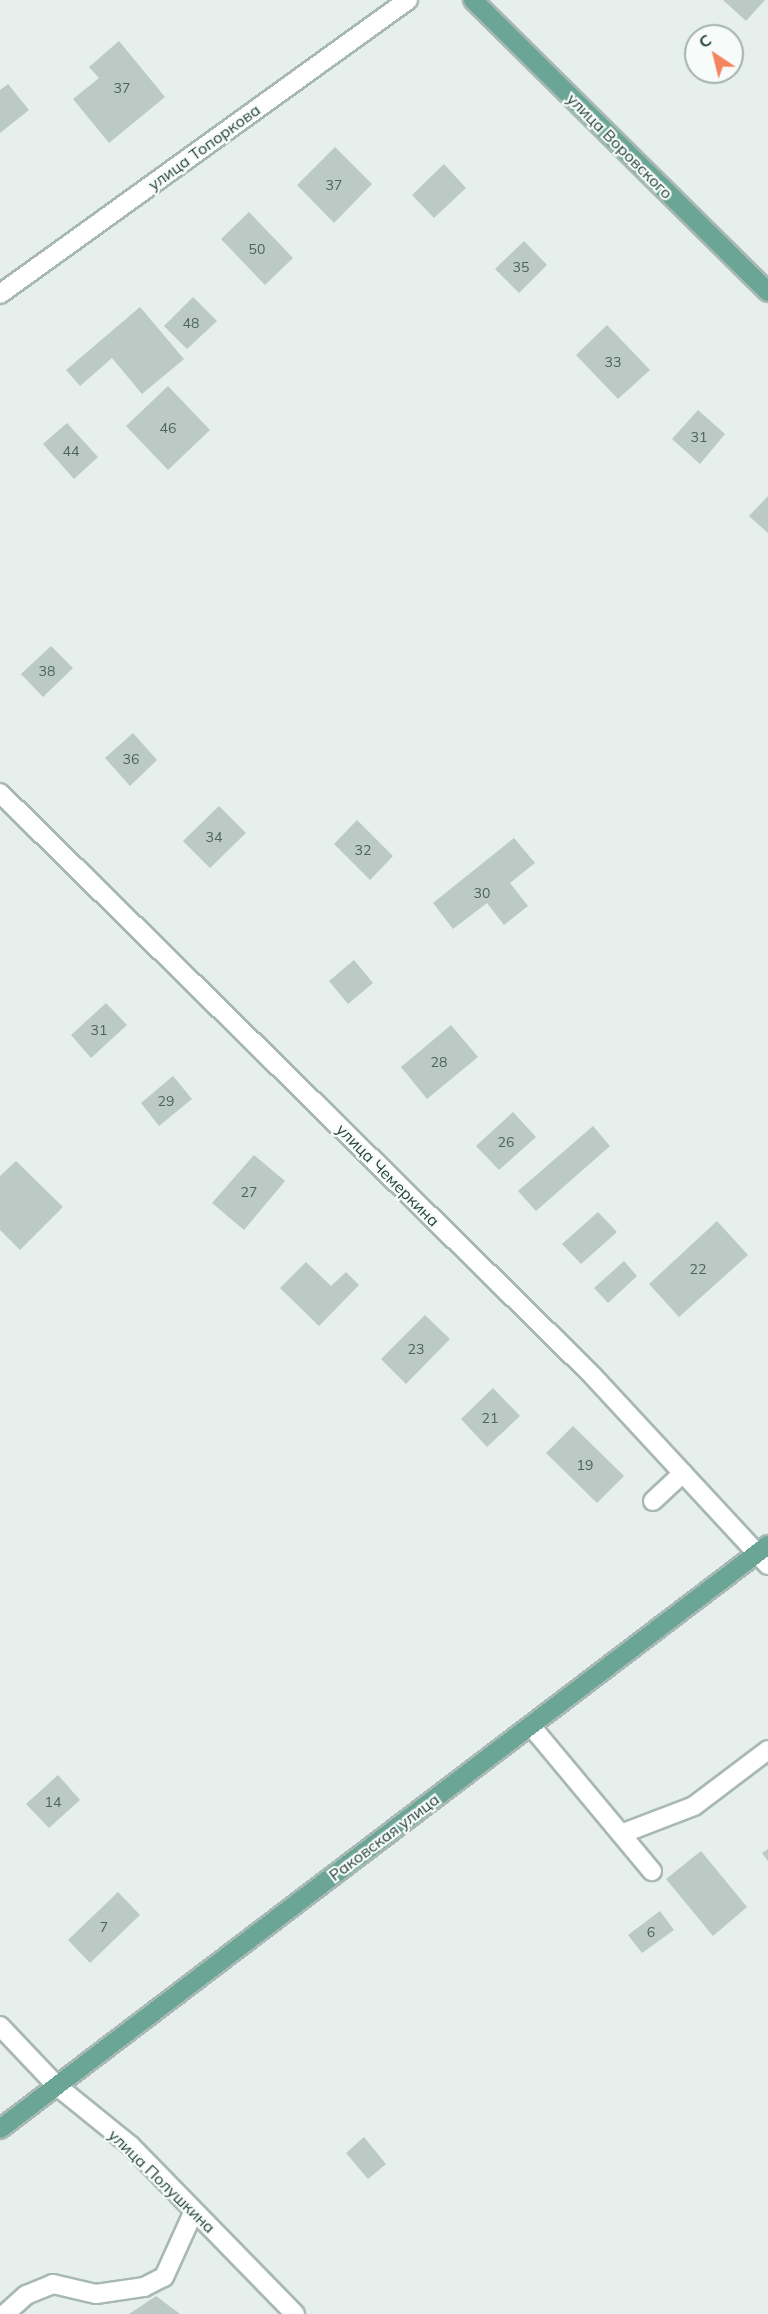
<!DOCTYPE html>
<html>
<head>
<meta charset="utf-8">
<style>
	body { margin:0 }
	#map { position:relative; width:768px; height:2314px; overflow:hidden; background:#e6efeb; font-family:Mulish,sans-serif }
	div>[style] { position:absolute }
	.building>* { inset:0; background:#bbcac4 }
	.roads { filter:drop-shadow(2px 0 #a8b8b2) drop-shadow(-2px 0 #a8b8b2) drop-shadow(0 2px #a8b8b2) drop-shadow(0 -2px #a8b8b2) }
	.minor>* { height:18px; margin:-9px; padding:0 9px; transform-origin:9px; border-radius:9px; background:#fff }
	.major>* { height:18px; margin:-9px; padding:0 9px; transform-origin:9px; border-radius:9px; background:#6aa596 }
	span { translate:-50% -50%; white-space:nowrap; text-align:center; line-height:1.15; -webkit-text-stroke:4.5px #f7fbf9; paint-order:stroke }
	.number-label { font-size:14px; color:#4a645c }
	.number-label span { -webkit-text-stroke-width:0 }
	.street-label { font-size:16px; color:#24423a }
	.north { position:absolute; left:684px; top:24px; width:60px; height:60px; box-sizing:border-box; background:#f7fbf9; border:2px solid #a3b1ad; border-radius:50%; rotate:325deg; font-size:16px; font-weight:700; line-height:24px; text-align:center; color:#24423a }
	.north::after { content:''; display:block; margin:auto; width:21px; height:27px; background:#f4845f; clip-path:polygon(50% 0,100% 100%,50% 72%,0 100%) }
</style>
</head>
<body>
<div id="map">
	<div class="building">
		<i style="clip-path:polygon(723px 0,765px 0,746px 21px)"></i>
		<i style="clip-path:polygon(119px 41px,165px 97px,109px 143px,73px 99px,99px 78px,89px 67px)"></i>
		<i style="clip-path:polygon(8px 84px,29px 110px,0 133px,0 90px)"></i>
		<i style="clip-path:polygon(335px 147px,372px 184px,334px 223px,297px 185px)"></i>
		<i style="clip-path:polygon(444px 164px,466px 188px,434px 218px,412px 195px)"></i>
		<i style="clip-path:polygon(249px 212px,293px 258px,265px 285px,221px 239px)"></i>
		<i style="clip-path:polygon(524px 241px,547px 265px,519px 293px,495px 269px)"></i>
		<i style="clip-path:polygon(193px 297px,217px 321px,187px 349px,164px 326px)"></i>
		<i style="clip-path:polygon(140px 307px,184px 359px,142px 394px,112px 358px,80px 386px,66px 370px)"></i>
		<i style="clip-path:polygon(607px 325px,650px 370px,618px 399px,576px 355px)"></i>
		<i style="clip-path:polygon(168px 386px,210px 430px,168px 470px,126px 426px)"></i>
		<i style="clip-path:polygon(698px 410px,725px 434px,700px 464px,672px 439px)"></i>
		<i style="clip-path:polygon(67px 423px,98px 457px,74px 479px,43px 444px)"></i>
		<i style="clip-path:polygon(768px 496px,768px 533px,749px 516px)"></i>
		<i style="clip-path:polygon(51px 646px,73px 668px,43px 697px,21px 674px)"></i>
		<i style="clip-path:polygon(133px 733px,157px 760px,130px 786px,105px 758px)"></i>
		<i style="clip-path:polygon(219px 806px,246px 833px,210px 868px,183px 841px)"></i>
		<i style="clip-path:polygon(357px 820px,393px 856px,370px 880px,334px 844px)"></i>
		<i style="clip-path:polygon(514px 838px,535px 863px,510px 883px,528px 906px,504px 925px,487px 903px,453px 929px,433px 903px)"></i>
		<i style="clip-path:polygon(354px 960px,373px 983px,348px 1004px,329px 981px)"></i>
		<i style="clip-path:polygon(106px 1003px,127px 1025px,91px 1058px,71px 1035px)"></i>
		<i style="clip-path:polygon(451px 1025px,478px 1057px,427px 1099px,401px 1067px)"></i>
		<i style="clip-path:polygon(173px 1076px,192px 1099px,159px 1126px,141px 1103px)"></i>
		<i style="clip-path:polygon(513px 1112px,536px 1137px,499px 1170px,476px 1146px)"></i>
		<i style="clip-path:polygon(593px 1126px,610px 1146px,536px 1211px,518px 1191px)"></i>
		<i style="clip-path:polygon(254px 1155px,285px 1181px,244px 1230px,212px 1203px)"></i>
		<i style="clip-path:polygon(16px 1161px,63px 1207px,20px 1250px,0 1230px,0 1176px)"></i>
		<i style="clip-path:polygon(598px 1212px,617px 1232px,581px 1264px,562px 1244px)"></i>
		<i style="clip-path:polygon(717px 1221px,748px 1255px,679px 1317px,649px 1284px)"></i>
		<i style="clip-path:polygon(624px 1261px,637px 1276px,608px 1303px,594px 1288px)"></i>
		<i style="clip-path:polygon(306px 1262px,331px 1286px,346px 1272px,359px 1285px,319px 1326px,280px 1288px)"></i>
		<i style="clip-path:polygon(425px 1315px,450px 1339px,406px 1384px,381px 1359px)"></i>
		<i style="clip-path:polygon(493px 1388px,520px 1416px,487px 1447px,461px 1419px)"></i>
		<i style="clip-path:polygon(573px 1426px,624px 1476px,597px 1503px,546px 1453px)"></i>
		<i style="clip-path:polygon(58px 1775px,80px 1800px,49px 1828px,26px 1804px)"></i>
		<i style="clip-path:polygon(768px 1849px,768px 1861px,762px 1853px)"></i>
		<i style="clip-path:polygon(701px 1851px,747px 1907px,713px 1936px,666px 1879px)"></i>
		<i style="clip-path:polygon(118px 1892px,140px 1915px,90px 1963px,68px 1940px)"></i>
		<i style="clip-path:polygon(660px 1911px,674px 1930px,642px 1953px,628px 1935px)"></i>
		<i style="clip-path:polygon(364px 2137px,386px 2164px,368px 2179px,346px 2153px)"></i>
		<i style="clip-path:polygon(156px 2296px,180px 2314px,129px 2314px)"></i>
	</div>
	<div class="roads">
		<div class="minor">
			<i style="left:0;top:294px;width:503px;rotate:-35.78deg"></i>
			<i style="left:0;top:793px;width:830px;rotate:44.51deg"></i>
			<i style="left:592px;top:1375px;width:259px;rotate:47.2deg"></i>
			<i style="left:653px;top:1501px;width:41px;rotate:-43deg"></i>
			<i style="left:531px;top:1726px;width:189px;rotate:50.2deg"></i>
			<i style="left:621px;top:1834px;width:78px;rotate:-21deg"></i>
			<i style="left:694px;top:1806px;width:93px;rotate:-37.1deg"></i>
			<i style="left:0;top:2026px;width:83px;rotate:46.5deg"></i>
			<i style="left:57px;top:2086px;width:95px;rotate:39deg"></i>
			<i style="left:131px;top:2146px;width:235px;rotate:45.7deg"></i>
			<i style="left:5px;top:2314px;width:28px;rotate:-42deg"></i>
			<i style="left:26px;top:2295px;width:29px;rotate:-22deg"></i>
			<i style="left:53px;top:2284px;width:44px;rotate:13.1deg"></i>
			<i style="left:96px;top:2294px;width:49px;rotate:-8.3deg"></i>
			<i style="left:144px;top:2287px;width:22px;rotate:-27deg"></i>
			<i style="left:164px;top:2277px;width:72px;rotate:-65.6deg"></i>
		</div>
		<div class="major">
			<i style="left:473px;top:0;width:415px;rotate:44.7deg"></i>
			<i style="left:0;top:2129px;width:965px;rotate:-37.25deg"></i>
		</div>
	</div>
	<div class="number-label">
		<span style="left:122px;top:88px">37</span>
		<span style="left:334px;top:185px">37</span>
		<span style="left:257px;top:249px">50</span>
		<span style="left:521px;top:267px">35</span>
		<span style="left:191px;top:323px">48</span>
		<span style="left:613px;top:362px">33</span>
		<span style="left:168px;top:428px">46</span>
		<span style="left:699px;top:437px">31</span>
		<span style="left:71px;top:451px">44</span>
		<span style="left:47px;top:671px">38</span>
		<span style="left:131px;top:759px">36</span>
		<span style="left:214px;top:837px">34</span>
		<span style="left:363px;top:850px">32</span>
		<span style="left:482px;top:893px">30</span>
		<span style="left:99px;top:1030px">31</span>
		<span style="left:439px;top:1062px">28</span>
		<span style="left:166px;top:1101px">29</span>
		<span style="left:506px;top:1142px">26</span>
		<span style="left:249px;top:1192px">27</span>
		<span style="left:698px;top:1269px">22</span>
		<span style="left:416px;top:1349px">23</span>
		<span style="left:490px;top:1418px">21</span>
		<span style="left:585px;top:1465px">19</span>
		<span style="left:53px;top:1802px">14</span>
		<span style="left:104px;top:1927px">7</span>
		<span style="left:651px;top:1932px">6</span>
	</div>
	<div class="street-label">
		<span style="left:620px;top:146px;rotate:45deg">улица Воровского</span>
		<span style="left:204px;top:147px;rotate:-36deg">улица Топоркова</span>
		<span style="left:388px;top:1175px;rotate:45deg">улица Чемеркина</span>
		<span style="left:384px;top:1837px;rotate:-37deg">Раковская улица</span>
		<span style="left:162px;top:2181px;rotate:44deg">улица Полушкина</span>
	</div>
	<div class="north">С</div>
</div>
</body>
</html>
